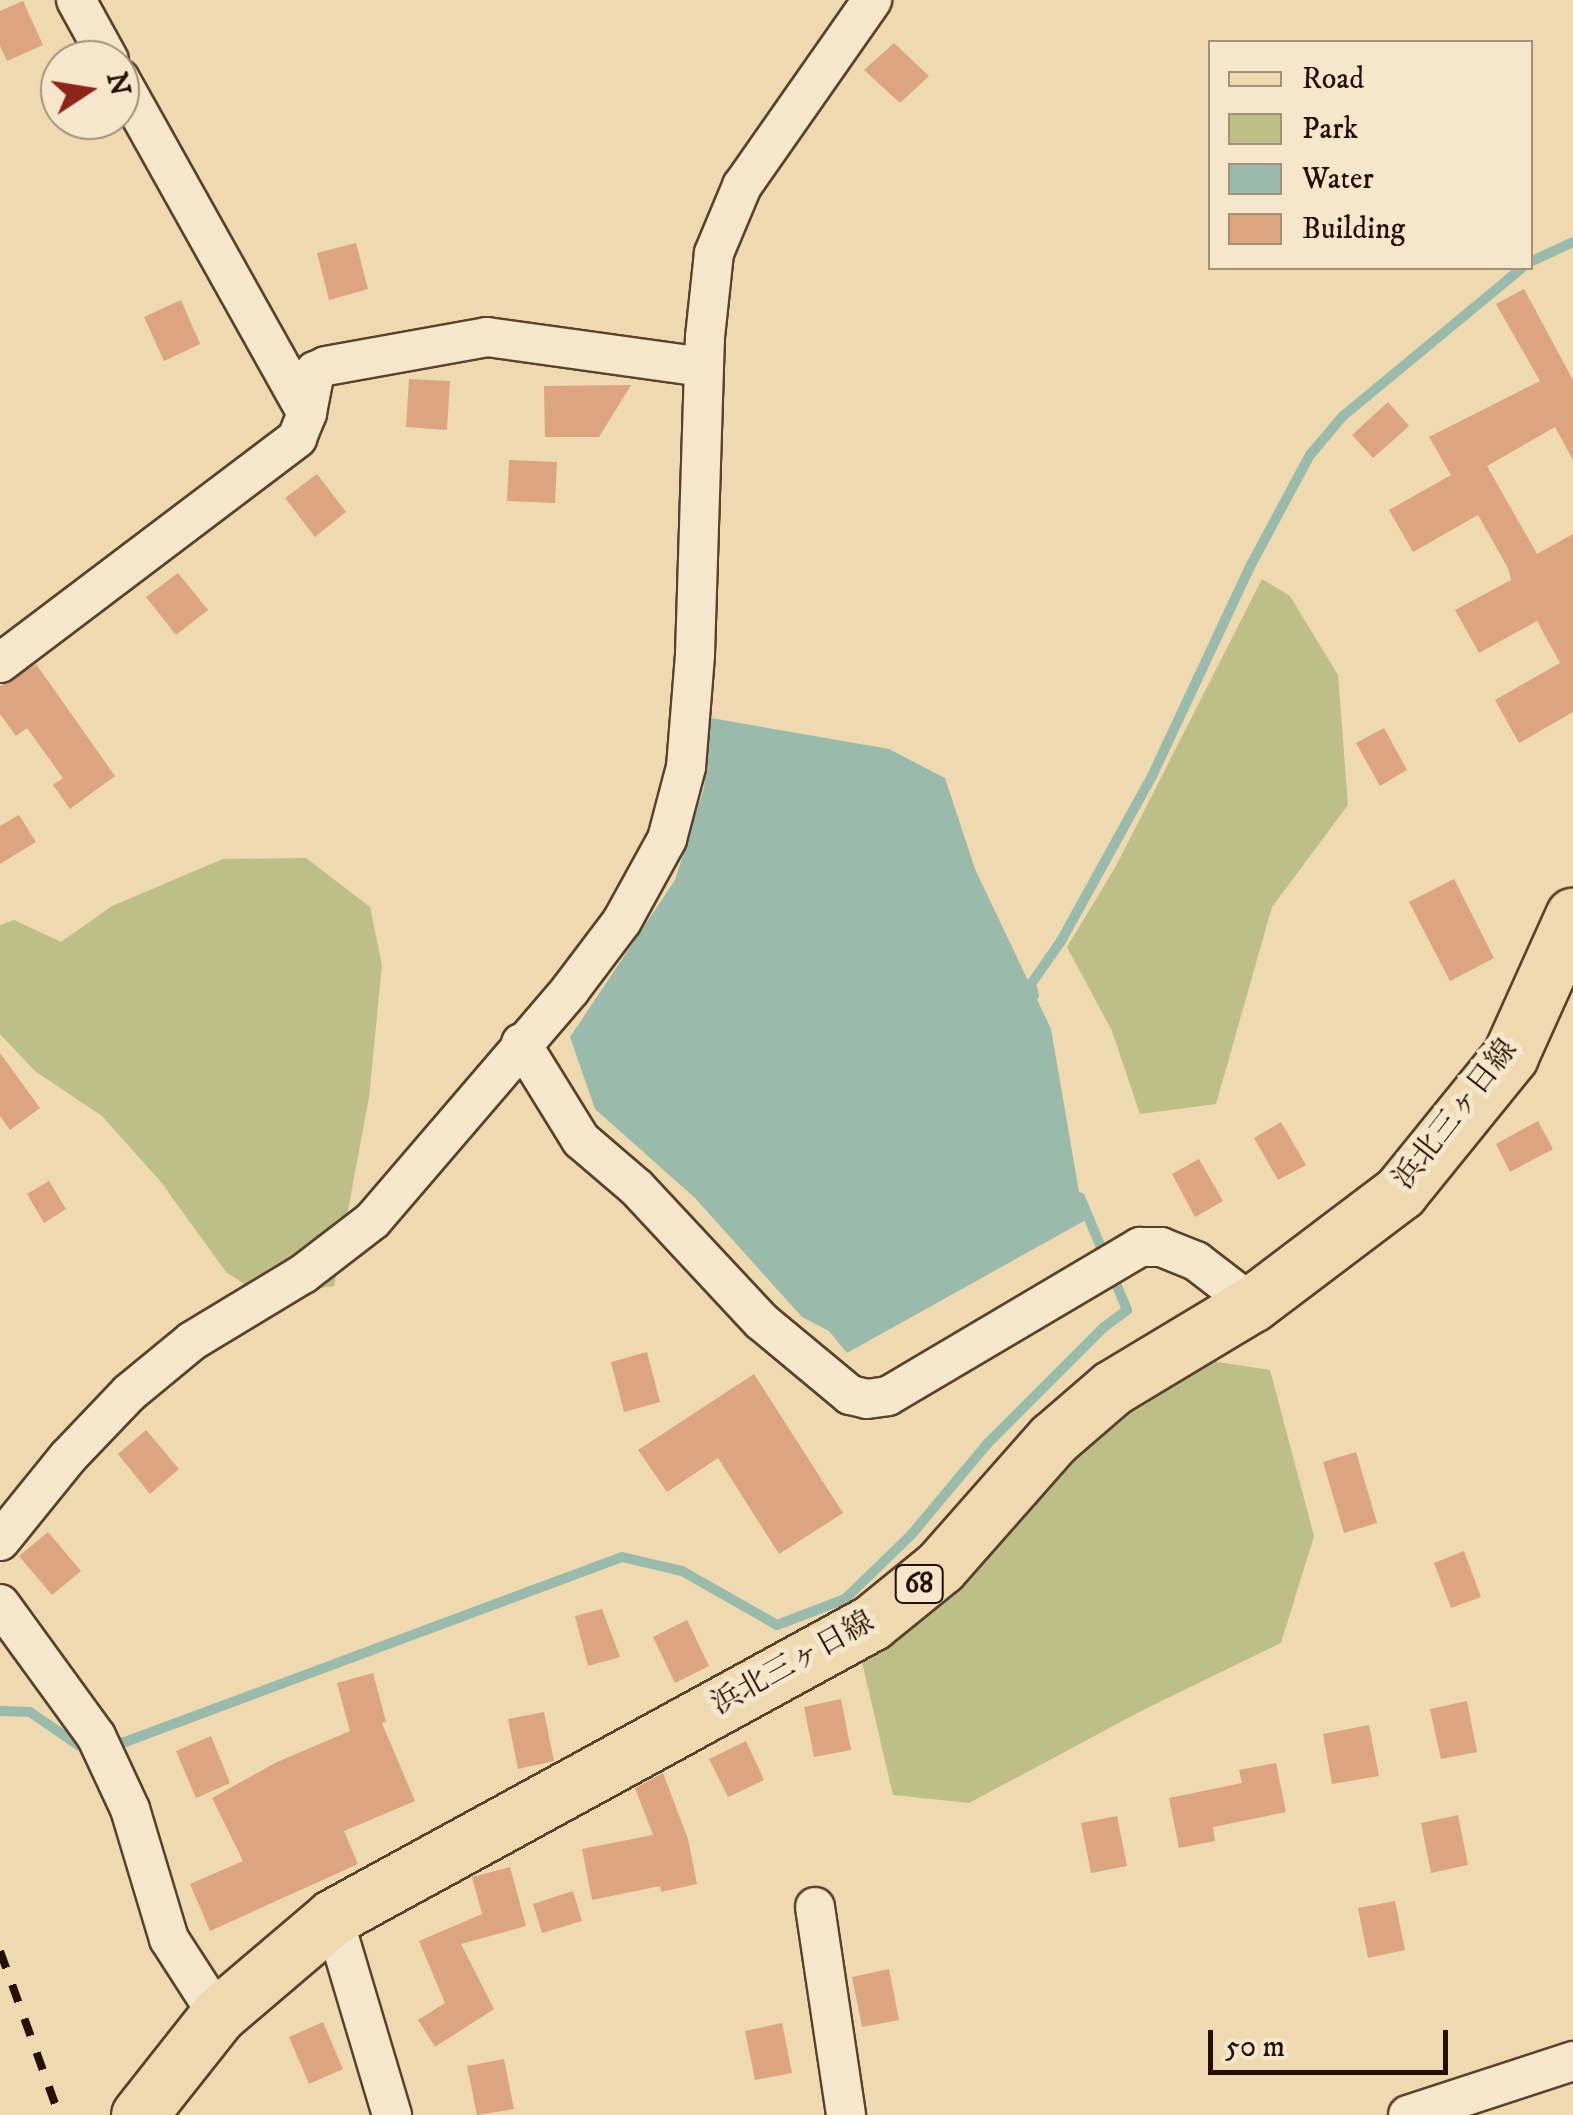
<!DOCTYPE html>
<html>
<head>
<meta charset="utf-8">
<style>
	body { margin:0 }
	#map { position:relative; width:1573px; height:2115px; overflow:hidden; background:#efd9b0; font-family:"IM FELL DW Pica","Noto Serif JP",serif }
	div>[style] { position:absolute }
	.green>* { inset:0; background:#bdbe88 }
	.water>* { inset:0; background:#9abaab }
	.stream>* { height:10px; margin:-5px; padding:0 5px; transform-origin:5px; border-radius:5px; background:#9abaab }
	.building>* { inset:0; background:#dda481 }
	.roads { filter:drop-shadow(2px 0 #59422c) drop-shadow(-2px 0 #59422c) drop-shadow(0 2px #59422c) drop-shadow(0 -2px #59422c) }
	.minor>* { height:38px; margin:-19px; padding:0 19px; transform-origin:19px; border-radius:19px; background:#f5e6cc }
	.primary>* { height:55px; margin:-27.5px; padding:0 27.5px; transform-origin:27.5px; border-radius:27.5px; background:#efd9b0 }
	.rail>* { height:8px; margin-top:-4px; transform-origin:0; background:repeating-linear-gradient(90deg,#270f00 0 18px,transparent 0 36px) }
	span { translate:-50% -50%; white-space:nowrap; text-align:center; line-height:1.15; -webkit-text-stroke:10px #f5e6cc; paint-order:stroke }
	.shield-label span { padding:2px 8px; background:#f5e6cc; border:2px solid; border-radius:8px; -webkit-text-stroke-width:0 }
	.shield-label { font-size:28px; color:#270f00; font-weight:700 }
	.street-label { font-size:30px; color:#270f00 }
	.legend { position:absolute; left:1208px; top:40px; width:325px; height:230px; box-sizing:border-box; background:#f5e6cc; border:2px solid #a3907a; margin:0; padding:12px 18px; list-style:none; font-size:30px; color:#270f00 }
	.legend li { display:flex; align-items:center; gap:20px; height:50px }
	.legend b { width:50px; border:2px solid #a3907a }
	.north { position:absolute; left:40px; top:40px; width:100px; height:100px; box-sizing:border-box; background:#f5e6cc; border:2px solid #a3907a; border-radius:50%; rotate:78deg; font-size:28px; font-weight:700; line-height:40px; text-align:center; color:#270f00 }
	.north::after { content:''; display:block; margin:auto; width:35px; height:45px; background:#8f2418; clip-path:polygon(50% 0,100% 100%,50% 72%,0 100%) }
	.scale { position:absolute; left:1208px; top:2030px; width:240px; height:45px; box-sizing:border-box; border:5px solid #270f00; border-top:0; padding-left:12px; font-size:30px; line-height:35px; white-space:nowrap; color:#270f00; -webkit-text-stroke:8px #f5e6cc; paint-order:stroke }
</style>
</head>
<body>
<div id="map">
	<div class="green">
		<i style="clip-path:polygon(1262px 579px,1290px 596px,1338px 675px,1348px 805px,1272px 907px,1216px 1104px,1140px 1114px,1112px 1031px,1067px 947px,1116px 866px)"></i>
		<i style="clip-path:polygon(306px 858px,370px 907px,382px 965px,369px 1097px,334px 1286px,263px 1296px,226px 1272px,161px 1182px,102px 1116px,35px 1071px,0 1034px,0 925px,14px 920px,61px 942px,112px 906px,223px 859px)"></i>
		<i style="clip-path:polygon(1205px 1360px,1270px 1370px,1314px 1536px,1281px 1643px,1143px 1710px,969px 1803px,893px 1795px,859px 1649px,1022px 1475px)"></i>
	</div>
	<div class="water">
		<i style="clip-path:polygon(711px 718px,889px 749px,945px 778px,975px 869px,1051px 1029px,1084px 1221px,847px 1353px,829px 1331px,802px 1317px,695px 1198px,595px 1109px,570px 1037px,675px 880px,704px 788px)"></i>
	</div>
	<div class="stream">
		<i style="left:1530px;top:262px;width:47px;rotate:-24.9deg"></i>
		<i style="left:1034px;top:995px;width:11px;rotate:-105deg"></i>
		<i style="left:1031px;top:984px;width:52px;rotate:-55.1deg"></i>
		<i style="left:1061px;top:941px;width:188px;rotate:-61.1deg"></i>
		<i style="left:1152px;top:776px;width:235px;rotate:-64.9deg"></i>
		<i style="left:1252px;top:563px;width:123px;rotate:-61.8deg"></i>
		<i style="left:1310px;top:455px;width:51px;rotate:-49.8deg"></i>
		<i style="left:1343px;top:416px;width:232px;rotate:-39.6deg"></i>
		<i style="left:0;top:1711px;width:30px;rotate:2deg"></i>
		<i style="left:30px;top:1712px;width:58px;rotate:34.5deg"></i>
		<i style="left:78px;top:1745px;width:14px;rotate:-4deg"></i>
		<i style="left:109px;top:1743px;width:16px;rotate:-4deg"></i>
		<i style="left:125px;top:1742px;width:530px;rotate:-20.42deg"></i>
		<i style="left:622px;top:1557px;width:62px;rotate:13.1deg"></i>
		<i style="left:682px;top:1571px;width:109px;rotate:29.6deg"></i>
		<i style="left:777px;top:1625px;width:73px;rotate:-20.9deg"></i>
		<i style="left:845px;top:1599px;width:92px;rotate:-44.1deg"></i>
		<i style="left:911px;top:1535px;width:119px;rotate:-50.1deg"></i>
		<i style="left:987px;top:1444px;width:164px;rotate:-45deg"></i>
		<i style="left:1103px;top:1328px;width:30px;rotate:-37deg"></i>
		<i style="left:1127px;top:1310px;width:122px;rotate:-112.6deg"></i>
	</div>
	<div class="building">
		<i style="clip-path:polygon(23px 1px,43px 45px,7px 61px,0 46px,0 11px)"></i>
		<i style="clip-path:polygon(894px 43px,929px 76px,900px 103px,864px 70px)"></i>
		<i style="clip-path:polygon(356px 243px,368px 289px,329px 300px,317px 253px)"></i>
		<i style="clip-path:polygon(1524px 289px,1573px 380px,1573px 460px,1555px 427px,1487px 466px,1537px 554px,1573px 534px,1573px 712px,1519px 743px,1495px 700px,1560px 663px,1537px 621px,1479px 653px,1455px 610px,1511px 580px,1508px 568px,1478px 515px,1413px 552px,1389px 510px,1451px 475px,1429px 437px,1540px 381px,1496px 304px)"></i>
		<i style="clip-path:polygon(181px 300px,200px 344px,164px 361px,144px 317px)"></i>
		<i style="clip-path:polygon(409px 379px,450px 381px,447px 430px,406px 427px)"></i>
		<i style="clip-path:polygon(631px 385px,599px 437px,545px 437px,544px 386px)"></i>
		<i style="clip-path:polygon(1388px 402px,1409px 426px,1373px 458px,1352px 435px)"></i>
		<i style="clip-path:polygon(509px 460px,557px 462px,555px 503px,507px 501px)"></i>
		<i style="clip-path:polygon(317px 474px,346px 512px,315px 537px,285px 498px)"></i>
		<i style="clip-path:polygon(178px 573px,208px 610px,176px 635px,146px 597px)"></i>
		<i style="clip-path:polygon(36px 664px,115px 776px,70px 809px,53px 785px,63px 778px,27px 728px,16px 736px,0 714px,0 686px)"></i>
		<i style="clip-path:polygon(1384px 728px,1407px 770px,1380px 786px,1356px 743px)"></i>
		<i style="clip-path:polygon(19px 815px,36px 842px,0 864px,0 826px)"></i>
		<i style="clip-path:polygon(1454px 879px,1494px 958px,1450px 981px,1409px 902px)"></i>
		<i style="clip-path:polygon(0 1053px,40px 1108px,10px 1130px,0 1116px)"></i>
		<i style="clip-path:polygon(1538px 1121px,1553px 1149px,1510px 1172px,1496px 1144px)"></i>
		<i style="clip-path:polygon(1281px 1122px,1306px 1165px,1278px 1180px,1254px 1138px)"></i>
		<i style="clip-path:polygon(1199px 1159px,1223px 1201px,1195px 1217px,1172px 1174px)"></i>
		<i style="clip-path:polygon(49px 1181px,66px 1209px,44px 1223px,27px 1194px)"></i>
		<i style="clip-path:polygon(647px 1352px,660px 1402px,624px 1412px,611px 1362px)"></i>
		<i style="clip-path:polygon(754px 1374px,843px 1513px,779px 1554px,718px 1458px,667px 1492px,638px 1450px)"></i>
		<i style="clip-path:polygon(146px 1430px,179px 1469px,150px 1494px,118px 1454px)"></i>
		<i style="clip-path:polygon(1356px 1452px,1377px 1523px,1344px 1533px,1323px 1462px)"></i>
		<i style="clip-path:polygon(48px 1532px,81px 1571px,52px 1595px,19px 1556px)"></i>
		<i style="clip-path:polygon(1464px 1551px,1481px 1597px,1451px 1608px,1434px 1563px)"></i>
		<i style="clip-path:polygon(602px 1609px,620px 1657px,588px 1666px,575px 1616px)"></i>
		<i style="clip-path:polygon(687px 1620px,709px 1666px,675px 1683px,653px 1637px)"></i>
		<i style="clip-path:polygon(373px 1673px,386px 1722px,382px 1723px,415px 1801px,344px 1831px,358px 1864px,210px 1931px,190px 1884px,243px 1861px,212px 1798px,275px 1763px,350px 1731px,337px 1683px)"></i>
		<i style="clip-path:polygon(841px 1699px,851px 1750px,814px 1757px,804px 1707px)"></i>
		<i style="clip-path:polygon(1467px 1701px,1477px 1752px,1441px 1759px,1430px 1709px)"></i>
		<i style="clip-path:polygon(544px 1712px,554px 1761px,518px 1769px,508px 1719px)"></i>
		<i style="clip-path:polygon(1369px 1725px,1379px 1776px,1332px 1784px,1323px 1734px)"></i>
		<i style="clip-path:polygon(211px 1736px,230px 1783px,196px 1798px,176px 1751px)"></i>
		<i style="clip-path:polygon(746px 1741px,764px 1780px,728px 1797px,709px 1759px)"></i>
		<i style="clip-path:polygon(1276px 1763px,1286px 1812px,1213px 1827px,1215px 1841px,1179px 1848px,1169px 1798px,1242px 1783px,1239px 1770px)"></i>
		<i style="clip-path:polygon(663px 1773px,688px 1839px,697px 1884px,661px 1892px,660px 1886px,592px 1900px,582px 1849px,653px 1835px,635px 1788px)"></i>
		<i style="clip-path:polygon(1458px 1815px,1468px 1865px,1431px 1873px,1421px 1823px)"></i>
		<i style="clip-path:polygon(1117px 1816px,1127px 1866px,1091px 1873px,1081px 1823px)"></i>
		<i style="clip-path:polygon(510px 1867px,526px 1926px,461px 1944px,494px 2009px,435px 2047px,418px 2020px,445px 2003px,419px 1941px,482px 1914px,472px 1877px)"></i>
		<i style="clip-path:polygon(573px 1891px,582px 1921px,542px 1933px,533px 1904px)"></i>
		<i style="clip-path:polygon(1395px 1901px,1405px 1950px,1368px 1958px,1358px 1908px)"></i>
		<i style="clip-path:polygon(889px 1969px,899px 2020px,862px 2027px,852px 1977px)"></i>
		<i style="clip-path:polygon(323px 2022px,343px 2069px,309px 2084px,289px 2037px)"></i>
		<i style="clip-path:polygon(782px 2023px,792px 2073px,755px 2080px,745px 2031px)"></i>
		<i style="clip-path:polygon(504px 2059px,514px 2109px,477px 2115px,467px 2066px)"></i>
	</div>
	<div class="roads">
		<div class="minor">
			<i style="left:76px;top:0;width:68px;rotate:61.2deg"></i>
			<i style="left:120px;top:79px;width:383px;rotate:60.8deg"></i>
			<i style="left:0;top:663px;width:373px;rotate:-37.1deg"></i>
			<i style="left:297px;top:438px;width:27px;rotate:-68deg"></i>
			<i style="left:307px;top:413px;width:43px;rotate:-79.2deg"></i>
			<i style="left:315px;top:371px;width:12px;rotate:-24deg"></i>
			<i style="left:326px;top:366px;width:164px;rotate:-10.2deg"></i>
			<i style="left:487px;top:337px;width:219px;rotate:7.9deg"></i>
			<i style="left:521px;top:1043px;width:114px;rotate:58.3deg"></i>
			<i style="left:581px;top:1140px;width:74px;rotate:40.6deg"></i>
			<i style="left:637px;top:1188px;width:182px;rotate:47deg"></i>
			<i style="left:761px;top:1321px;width:116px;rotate:39.7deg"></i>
			<i style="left:850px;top:1395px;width:17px;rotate:13deg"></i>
			<i style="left:867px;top:1399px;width:21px;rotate:-8deg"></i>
			<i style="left:888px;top:1396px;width:293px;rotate:-30.6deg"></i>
			<i style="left:1140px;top:1247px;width:21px"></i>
			<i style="left:1161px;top:1247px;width:38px;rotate:22deg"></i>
			<i style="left:1196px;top:1261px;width:71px;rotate:37.5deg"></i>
			<i style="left:0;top:1541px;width:108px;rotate:-51deg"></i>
			<i style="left:68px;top:1457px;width:88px;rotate:-46.4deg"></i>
			<i style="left:129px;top:1393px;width:82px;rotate:-39.5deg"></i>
			<i style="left:192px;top:1341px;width:130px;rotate:-31.1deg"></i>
			<i style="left:303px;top:1274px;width:88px;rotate:-37.6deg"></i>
			<i style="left:373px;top:1220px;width:303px;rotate:-49.4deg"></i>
			<i style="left:570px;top:990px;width:86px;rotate:-53deg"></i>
			<i style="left:622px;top:921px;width:94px;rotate:-61.2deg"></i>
			<i style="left:667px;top:839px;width:74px;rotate:-75.2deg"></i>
			<i style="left:686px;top:767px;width:113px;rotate:-85.4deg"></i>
			<i style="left:695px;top:654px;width:317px;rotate:-88.2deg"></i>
			<i style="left:705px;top:337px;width:84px;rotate:-83.9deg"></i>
			<i style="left:714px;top:253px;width:73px;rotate:-67.3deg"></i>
			<i style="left:742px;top:186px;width:227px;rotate:-55deg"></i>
			<i style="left:0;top:1604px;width:163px;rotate:54deg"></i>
			<i style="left:96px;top:1736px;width:81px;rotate:65deg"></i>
			<i style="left:130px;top:1809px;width:136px;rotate:73.3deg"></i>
			<i style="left:169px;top:1939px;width:90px;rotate:57.2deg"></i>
			<i style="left:815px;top:1907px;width:210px;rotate:81.5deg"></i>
			<i style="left:333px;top:1917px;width:207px;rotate:73.4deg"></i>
			<i style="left:1408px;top:2115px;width:174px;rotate:-18.1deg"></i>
		</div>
		<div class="primary">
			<i style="left:139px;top:2115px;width:127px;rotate:-51.7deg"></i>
			<i style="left:218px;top:2015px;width:151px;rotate:-40.4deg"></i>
			<i style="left:333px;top:1917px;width:613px;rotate:-28.66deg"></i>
			<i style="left:871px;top:1623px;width:89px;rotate:-39.1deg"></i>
			<i style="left:940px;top:1567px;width:171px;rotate:-48.6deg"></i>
			<i style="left:1053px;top:1439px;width:78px;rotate:-40.8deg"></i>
			<i style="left:1112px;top:1388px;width:163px;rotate:-31deg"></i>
			<i style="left:1252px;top:1304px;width:186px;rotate:-37.1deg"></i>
			<i style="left:1400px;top:1192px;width:175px;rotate:-51deg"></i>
			<i style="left:1510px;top:1056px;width:154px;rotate:-65.8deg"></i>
		</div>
	</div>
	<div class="rail">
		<i style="left:0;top:1951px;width:174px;rotate:70.2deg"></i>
	</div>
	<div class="shield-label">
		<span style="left:919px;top:1584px">68</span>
	</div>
	<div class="street-label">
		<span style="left:1456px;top:1115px;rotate:-52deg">浜北三ヶ日線</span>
		<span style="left:793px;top:1664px;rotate:-29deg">浜北三ヶ日線</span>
	</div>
	<ul class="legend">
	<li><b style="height:12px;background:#efd9b0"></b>Road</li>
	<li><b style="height:28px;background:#bdbe88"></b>Park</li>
	<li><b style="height:28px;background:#9abaab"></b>Water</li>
	<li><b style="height:28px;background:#dda481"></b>Building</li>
	</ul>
	<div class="north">N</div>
	<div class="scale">50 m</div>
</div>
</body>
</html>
